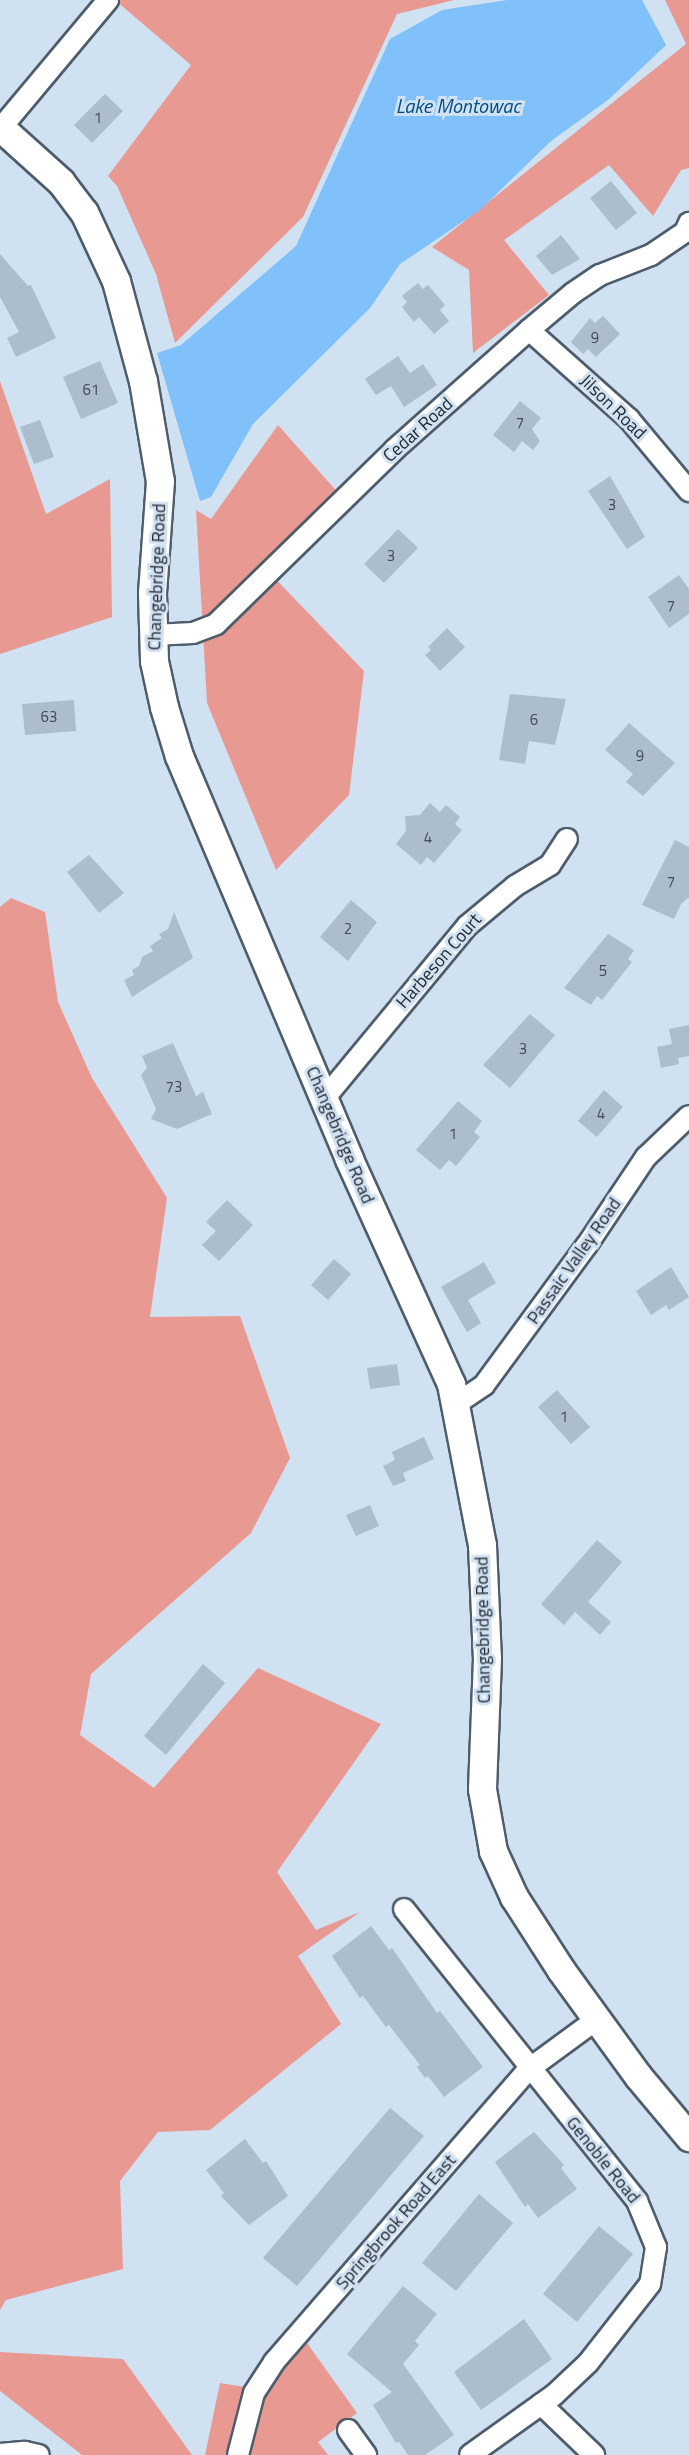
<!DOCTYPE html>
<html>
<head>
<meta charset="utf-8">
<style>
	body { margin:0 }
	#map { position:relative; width:689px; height:2455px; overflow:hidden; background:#d0e1f2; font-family:"Titillium Web",sans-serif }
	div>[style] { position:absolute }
	.green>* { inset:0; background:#e89992 }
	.water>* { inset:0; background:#80c0fb }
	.building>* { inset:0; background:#acbdcd }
	.roads { filter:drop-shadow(2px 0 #4e5d6b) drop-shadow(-2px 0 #4e5d6b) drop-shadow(0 2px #4e5d6b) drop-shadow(0 -2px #4e5d6b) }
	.minor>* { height:20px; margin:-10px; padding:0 10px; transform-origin:10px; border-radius:10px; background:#fff }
	.secondary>* { height:27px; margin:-13.5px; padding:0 13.5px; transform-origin:13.5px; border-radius:13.5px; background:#fff }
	span { translate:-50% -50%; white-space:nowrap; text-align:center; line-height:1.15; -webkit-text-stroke:6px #d0e1f2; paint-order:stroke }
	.number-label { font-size:15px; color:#424b54 }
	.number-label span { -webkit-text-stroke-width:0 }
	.street-label { font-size:18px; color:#1f252c }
	.water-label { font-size:20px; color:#004e83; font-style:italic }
</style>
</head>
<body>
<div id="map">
	<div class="green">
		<i style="clip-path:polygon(115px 0,454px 0,397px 14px,303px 217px,175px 343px,156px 274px,117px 186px,108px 176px,191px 65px)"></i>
		<i style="clip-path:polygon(665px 0,689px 0,689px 168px,681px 170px,653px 216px,609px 165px,504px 240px,549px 295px,473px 353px,469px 270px,432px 247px,686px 44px)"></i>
		<i style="clip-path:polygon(0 381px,46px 514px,110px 479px,112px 617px,0 654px)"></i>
		<i style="clip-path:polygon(278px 425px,341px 496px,265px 568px,364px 671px,349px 795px,276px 870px,207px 703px,196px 510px,211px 519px)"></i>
		<i style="clip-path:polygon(11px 898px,45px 912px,58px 1002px,92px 1078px,167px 1198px,150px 1317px,240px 1316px,290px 1458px,251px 1533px,91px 1674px,80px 1735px,154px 1788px,258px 1668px,381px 1724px,277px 1872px,316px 1930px,360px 1912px,298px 1956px,341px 2024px,210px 2130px,158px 2132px,120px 2181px,123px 2269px,6px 2300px,0 2310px,0 907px)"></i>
		<i style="clip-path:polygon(297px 2329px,357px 2413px,318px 2442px,328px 2455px,205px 2455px,220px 2383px,257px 2389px)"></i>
		<i style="clip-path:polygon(0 2352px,123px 2359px,192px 2455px,82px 2455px,0 2391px)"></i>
	</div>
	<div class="water">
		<i style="clip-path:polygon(507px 0,642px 0,666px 45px,608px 100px,551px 141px,480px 210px,400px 264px,370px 308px,253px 424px,211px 497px,200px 501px,157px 353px,181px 345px,296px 246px,390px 39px,442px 10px)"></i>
	</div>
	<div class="building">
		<i style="clip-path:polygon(105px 94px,123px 111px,92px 143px,74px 125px)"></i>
		<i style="clip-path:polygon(611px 181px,637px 213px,616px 230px,590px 198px)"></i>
		<i style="clip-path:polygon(561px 235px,580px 259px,552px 275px,536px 256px)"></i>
		<i style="clip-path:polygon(0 254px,28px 286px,31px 285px,56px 338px,16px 357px,7px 338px,19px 332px,0 297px)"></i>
		<i style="clip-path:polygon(418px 283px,423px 289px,428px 285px,445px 305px,440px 310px,449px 321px,434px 334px,419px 317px,414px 322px,402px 307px,407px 302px,402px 296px)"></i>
		<i style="clip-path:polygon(603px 316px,620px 334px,596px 357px,588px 349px,583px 354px,571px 342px,590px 318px,595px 323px)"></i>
		<i style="clip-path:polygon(398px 356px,410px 373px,423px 364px,437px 385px,404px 407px,391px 386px,376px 395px,365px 379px)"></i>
		<i style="clip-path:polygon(100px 361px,118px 403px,81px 419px,63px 377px)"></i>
		<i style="clip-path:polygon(520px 401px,541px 418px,532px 429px,540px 441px,533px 450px,522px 441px,514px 452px,493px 435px)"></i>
		<i style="clip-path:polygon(40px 420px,54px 457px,34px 464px,20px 427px)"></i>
		<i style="clip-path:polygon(610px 476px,645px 537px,627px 549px,588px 491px)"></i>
		<i style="clip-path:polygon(398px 529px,418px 548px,384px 583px,364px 564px)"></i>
		<i style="clip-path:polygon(679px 575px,689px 589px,689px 614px,669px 628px,648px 597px)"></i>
		<i style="clip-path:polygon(447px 628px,465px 647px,440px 671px,425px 655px,431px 650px,428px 647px)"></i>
		<i style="clip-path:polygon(510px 694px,566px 699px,555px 745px,529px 741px,525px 764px,499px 760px)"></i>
		<i style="clip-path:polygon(74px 700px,76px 731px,25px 735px,22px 704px)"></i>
		<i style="clip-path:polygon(629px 723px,675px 763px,643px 796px,626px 782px,633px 774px,605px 750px)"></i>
		<i style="clip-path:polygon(430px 803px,440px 812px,446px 805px,460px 817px,455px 824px,462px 830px,434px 863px,427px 857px,421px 865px,396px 844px,406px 831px,405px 816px,420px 815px)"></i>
		<i style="clip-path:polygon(675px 840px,689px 847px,689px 897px,681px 904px,674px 919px,642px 905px)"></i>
		<i style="clip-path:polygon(89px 855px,124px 893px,99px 913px,67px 872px)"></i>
		<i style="clip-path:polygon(351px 900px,377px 922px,348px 961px,320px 937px)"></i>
		<i style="clip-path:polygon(174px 912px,193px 958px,132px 997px,124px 980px,134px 975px,132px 970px,139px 966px,142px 957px,153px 951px,150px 946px,162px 938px,159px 934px,168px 929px)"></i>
		<i style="clip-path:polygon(608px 934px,634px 950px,628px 959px,632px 962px,602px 1000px,597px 996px,591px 1005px,564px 988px)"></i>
		<i style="clip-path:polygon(530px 1014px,555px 1035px,510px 1088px,483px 1065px)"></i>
		<i style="clip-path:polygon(689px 1025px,689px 1056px,678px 1058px,679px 1064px,661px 1068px,657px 1047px,672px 1044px,669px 1029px)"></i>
		<i style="clip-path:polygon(173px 1043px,196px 1096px,203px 1092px,212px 1114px,177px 1129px,151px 1119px,156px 1109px,141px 1075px,147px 1068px,142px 1056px)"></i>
		<i style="clip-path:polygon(604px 1090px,623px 1107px,597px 1137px,578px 1121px)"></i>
		<i style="clip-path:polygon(458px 1101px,482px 1121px,474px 1132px,480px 1137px,456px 1166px,449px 1160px,440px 1170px,416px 1150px)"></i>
		<i style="clip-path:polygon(227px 1200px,253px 1225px,219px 1261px,202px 1245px,216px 1231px,206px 1222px)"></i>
		<i style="clip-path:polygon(334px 1259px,351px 1274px,328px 1300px,311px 1285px)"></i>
		<i style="clip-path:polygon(484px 1262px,496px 1283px,468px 1300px,481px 1323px,467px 1332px,441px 1287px)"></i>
		<i style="clip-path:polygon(671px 1267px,689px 1297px,669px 1310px,666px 1305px,651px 1315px,636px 1291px)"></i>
		<i style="clip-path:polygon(397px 1364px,400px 1385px,370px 1389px,367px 1368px)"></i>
		<i style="clip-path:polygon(557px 1390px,590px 1427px,571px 1444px,538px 1407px)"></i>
		<i style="clip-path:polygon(424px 1437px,434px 1459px,403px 1473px,406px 1481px,393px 1486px,383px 1466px,395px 1460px,392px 1452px)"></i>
		<i style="clip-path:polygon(370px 1505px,379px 1526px,356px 1536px,346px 1515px)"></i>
		<i style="clip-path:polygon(597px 1540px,622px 1562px,588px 1602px,611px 1622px,600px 1635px,575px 1612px,564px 1625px,541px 1604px)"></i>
		<i style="clip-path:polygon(203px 1664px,225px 1683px,166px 1755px,144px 1736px)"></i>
		<i style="clip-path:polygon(371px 1926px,389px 1950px,392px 1948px,437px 2013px,440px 2011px,483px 2067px,444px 2097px,428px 2076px,425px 2078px,417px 2067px,420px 2065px,389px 2025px,386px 2027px,363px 1996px,360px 1998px,332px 1956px)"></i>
		<i style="clip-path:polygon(390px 2108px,424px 2136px,297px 2286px,263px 2258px)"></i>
		<i style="clip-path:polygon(534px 2132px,564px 2165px,561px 2168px,577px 2189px,538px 2218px,528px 2204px,525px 2207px,495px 2162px)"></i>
		<i style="clip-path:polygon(245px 2139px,263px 2163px,266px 2161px,288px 2196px,249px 2225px,221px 2196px,224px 2193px,206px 2170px)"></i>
		<i style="clip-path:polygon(479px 2194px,513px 2223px,456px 2291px,422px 2263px)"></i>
		<i style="clip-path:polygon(599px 2226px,633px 2254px,577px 2322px,543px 2294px)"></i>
		<i style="clip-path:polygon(403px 2286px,437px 2314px,415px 2341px,419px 2345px,403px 2364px,454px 2435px,425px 2455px,408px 2455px,399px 2442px,396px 2443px,373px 2405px,392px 2392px,347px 2354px)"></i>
		<i style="clip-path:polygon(524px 2319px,552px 2359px,481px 2410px,454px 2372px)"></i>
	</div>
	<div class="roads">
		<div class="minor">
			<i style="left:1px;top:128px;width:167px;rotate:-50.1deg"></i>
			<i style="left:529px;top:330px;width:134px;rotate:41.7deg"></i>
			<i style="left:629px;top:419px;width:94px;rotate:50.2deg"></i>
			<i style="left:153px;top:635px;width:40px;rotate:-2.9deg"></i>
			<i style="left:193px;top:633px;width:25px;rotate:-21deg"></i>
			<i style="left:216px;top:624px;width:249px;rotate:-44.3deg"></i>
			<i style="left:394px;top:450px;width:181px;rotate:-41.6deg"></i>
			<i style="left:529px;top:330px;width:57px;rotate:-40.1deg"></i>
			<i style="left:573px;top:293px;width:32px;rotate:-34deg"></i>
			<i style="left:600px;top:275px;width:55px;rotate:-21.4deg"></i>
			<i style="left:651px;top:255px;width:41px;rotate:-34.1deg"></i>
			<i style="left:685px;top:232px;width:10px;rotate:-66deg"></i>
			<i style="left:324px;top:1099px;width:224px;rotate:-50.4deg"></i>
			<i style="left:467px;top:926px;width:62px;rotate:-39.8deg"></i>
			<i style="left:515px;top:886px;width:41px;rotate:-31deg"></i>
			<i style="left:550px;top:865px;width:31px;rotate:-57deg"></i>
			<i style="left:456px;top:1404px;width:34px;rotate:-34deg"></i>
			<i style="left:484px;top:1385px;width:174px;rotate:-53.7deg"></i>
			<i style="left:587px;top:1245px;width:106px;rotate:-56.2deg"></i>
			<i style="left:646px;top:1157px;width:59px;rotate:-43.6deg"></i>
			<i style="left:404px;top:1909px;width:374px;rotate:51.4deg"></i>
			<i style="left:637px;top:2201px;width:50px;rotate:67.6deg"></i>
			<i style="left:656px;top:2247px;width:37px;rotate:99deg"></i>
			<i style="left:650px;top:2284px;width:100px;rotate:128.1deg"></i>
			<i style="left:588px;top:2363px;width:47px;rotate:136.7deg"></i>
			<i style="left:554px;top:2395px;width:103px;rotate:144.5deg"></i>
			<i style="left:541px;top:2404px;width:74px;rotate:43.9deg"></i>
			<i style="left:348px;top:2430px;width:31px;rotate:54deg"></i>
			<i style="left:0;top:2454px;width:25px;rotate:-5deg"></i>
			<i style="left:25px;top:2452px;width:14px;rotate:12deg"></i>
			<i style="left:238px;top:2455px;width:64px;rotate:-75.5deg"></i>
			<i style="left:254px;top:2393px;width:37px;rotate:-57deg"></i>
			<i style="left:274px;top:2362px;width:388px;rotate:-49deg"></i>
			<i style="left:529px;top:2069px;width:84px;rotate:-36.3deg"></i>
		</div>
		<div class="secondary">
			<i style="left:0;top:127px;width:82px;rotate:42deg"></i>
			<i style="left:61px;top:182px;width:38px;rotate:53deg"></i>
			<i style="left:84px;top:212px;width:76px;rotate:65.1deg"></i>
			<i style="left:116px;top:281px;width:104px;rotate:74.9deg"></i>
			<i style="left:143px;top:381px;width:101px;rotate:80.4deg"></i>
			<i style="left:160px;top:481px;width:112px;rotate:94.1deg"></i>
			<i style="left:152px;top:593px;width:68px;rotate:88.3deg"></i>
			<i style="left:154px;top:661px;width:47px;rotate:77.7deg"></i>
			<i style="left:164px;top:707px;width:51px;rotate:73deg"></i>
			<i style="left:179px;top:756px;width:437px;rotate:67.1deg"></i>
			<i style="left:349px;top:1159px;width:247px;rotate:65.6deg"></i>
			<i style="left:451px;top:1384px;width:164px;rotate:79.1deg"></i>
			<i style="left:482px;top:1545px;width:113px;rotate:87.5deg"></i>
			<i style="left:487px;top:1658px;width:131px;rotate:92.2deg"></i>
			<i style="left:482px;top:1789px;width:63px;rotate:79.9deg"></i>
			<i style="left:493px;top:1851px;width:51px;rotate:65.5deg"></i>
			<i style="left:514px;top:1897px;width:87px;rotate:57.2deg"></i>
			<i style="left:561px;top:1970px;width:131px;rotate:54deg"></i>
			<i style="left:638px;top:2076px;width:80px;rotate:50.1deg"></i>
		</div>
	</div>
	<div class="number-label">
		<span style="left:98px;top:118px">1</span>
		<span style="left:595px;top:338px">9</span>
		<span style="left:91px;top:390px">61</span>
		<span style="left:520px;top:423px">7</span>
		<span style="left:612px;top:505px">3</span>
		<span style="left:391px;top:556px">3</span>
		<span style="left:671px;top:606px">7</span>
		<span style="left:49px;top:717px">63</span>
		<span style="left:534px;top:720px">6</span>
		<span style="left:640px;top:756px">9</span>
		<span style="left:428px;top:838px">4</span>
		<span style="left:671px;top:882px">7</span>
		<span style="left:348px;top:929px">2</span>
		<span style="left:603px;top:971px">5</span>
		<span style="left:523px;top:1049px">3</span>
		<span style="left:174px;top:1087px">73</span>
		<span style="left:601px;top:1114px">4</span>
		<span style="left:453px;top:1134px">1</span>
		<span style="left:564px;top:1417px">1</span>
	</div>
	<div class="street-label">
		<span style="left:613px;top:407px;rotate:44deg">Jilson Road</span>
		<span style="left:418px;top:430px;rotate:-42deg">Cedar Road</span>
		<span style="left:157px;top:577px;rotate:-88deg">Changebridge Road</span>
		<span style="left:439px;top:961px;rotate:-49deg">Harbeson Court</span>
		<span style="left:340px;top:1135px;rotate:67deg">Changebridge Road</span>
		<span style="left:574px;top:1261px;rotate:-55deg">Passaic Valley Road</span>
		<span style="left:483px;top:1630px;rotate:-91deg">Changebridge Road</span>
		<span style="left:603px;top:2160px;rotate:51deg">Genoble Road</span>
		<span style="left:396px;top:2222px;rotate:-49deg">Springbrook Road East</span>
	</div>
	<div class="water-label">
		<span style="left:458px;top:105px">Lake Montowac</span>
	</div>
</div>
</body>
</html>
